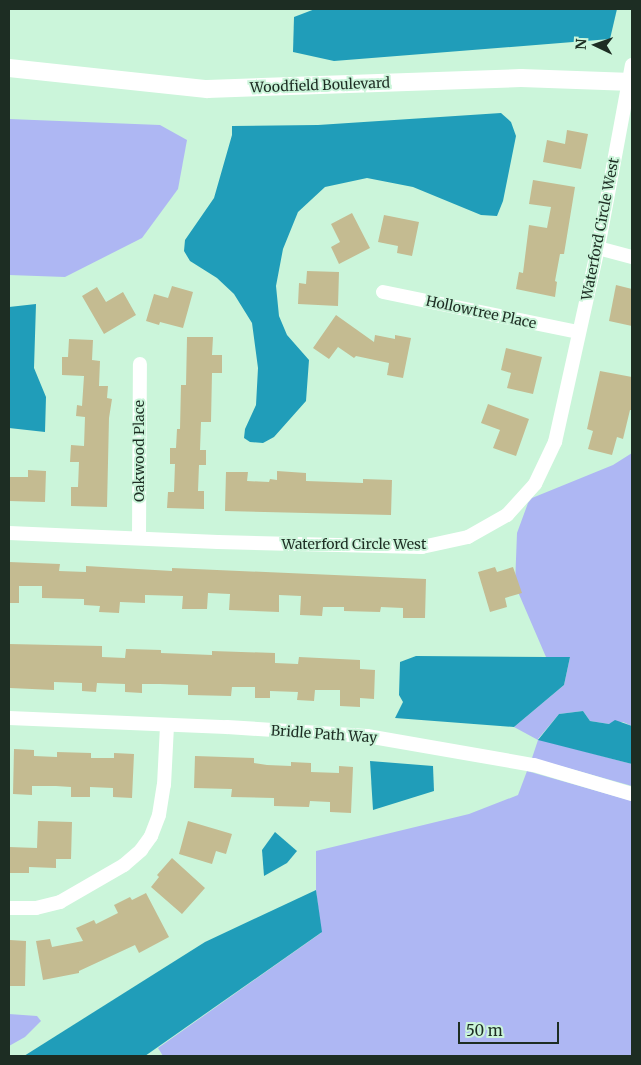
<!DOCTYPE html>
<html>
<head>
<meta charset="utf-8">
<style>
	body { margin:0 }
	#map { position:relative; width:641px; height:1065px; overflow:hidden; background:#cbf5da; font-family:Merriweather,serif }
	div>[style] { position:absolute }
	.green>* { inset:0; background:#aeb7f3 }
	.water>* { inset:0; background:#209db9 }
	.building>* { inset:0; background:#c4bb91 }
	.minor>* { height:14px; margin:-7px; padding:0 7px; transform-origin:7px; border-radius:7px; background:#fff }
	.tertiary>* { height:18px; margin:-9px; padding:0 9px; transform-origin:9px; border-radius:9px; background:#fff }
	span { translate:-50% -50%; white-space:nowrap; text-align:center; line-height:1.15; -webkit-text-stroke:4px #cbf5da; paint-order:stroke }
	.street-label { font-size:14px; color:#1d2d23 }
	.frame { position:absolute; inset:0; border:10px solid #1d2d23; pointer-events:none }
	.north { position:absolute; left:571px; top:20px; width:50px; height:50px; -webkit-text-stroke:4px #cbf5da; paint-order:stroke; rotate:273deg; font-size:14px; font-weight:700; line-height:20px; text-align:center; color:#1d2d23 }
	.north::after { content:''; display:block; margin:auto; width:18px; height:22px; background:#1d2d23; clip-path:polygon(50% 0,100% 100%,50% 72%,0 100%) }
	.scale { position:absolute; left:458px; top:1022px; width:101px; height:22px; box-sizing:border-box; border:2px solid #1d2d23; border-top:0; padding-left:6px; font-size:15px; line-height:18px; white-space:nowrap; color:#1d2d23; -webkit-text-stroke:4px #cbf5da; paint-order:stroke }
</style>
</head>
<body>
<div id="map">
	<div class="green">
		<i style="clip-path:polygon(9px 119px,160px 125px,187px 140px,178px 189px,142px 238px,65px 277px,9px 275px)"></i>
		<i style="clip-path:polygon(632px 453px,632px 726px,623px 722px,609px 724px,590px 721px,583px 711px,559px 714px,538px 739px,632px 764px,632px 786px,532px 758px,538px 740px,514px 727px,564px 685px,570px 657px,546px 657px,515px 585px,517px 533px,528px 503px,532px 498px,613px 465px)"></i>
		<i style="clip-path:polygon(527px 771px,632px 801px,632px 1056px,163px 1056px,158px 1048px,321px 933px,316px 890px,316px 851px,469px 814px,518px 795px)"></i>
		<i style="clip-path:polygon(9px 1014px,37px 1016px,41px 1021px,25px 1037px,9px 1046px)"></i>
	</div>
	<div class="water">
		<i style="clip-path:polygon(315px 9px,617px 9px,610px 39px,334px 61px,293px 52px,294px 17px)"></i>
		<i style="clip-path:polygon(501px 113px,511px 122px,516px 136px,503px 201px,497px 216px,481px 215px,413px 187px,367px 178px,325px 187px,298px 212px,283px 249px,276px 286px,279px 316px,287px 335px,309px 360px,306px 401px,274px 437px,263px 443px,250px 442px,244px 438px,245px 429px,256px 405px,258px 368px,252px 323px,234px 294px,217px 278px,190px 261px,184px 251px,185px 240px,214px 198px,232px 135px,232px 126px,318px 125px)"></i>
		<i style="clip-path:polygon(36px 304px,34px 368px,46px 397px,45px 432px,9px 428px,9px 307px)"></i>
		<i style="clip-path:polygon(416px 656px,546px 657px,570px 657px,564px 685px,514px 727px,395px 718px,403px 702px,399px 695px,400px 662px)"></i>
		<i style="clip-path:polygon(583px 711px,590px 721px,609px 724px,615px 720px,632px 726px,632px 764px,538px 740px,559px 714px)"></i>
		<i style="clip-path:polygon(370px 761px,433px 766px,434px 791px,373px 810px)"></i>
		<i style="clip-path:polygon(275px 832px,297px 851px,287px 863px,264px 876px,262px 850px)"></i>
		<i style="clip-path:polygon(316px 890px,322px 932px,145px 1056px,24px 1056px,205px 942px)"></i>
	</div>
	<div class="building">
		<i style="clip-path:polygon(567px 130px,588px 134px,581px 169px,543px 162px,547px 140px,565px 144px)"></i>
		<i style="clip-path:polygon(533px 180px,575px 187px,564px 254px,560px 254px,555px 281px,557px 282px,555px 297px,516px 289px,519px 272px,523px 273px,529px 225px,547px 228px,551px 207px,529px 204px)"></i>
		<i style="clip-path:polygon(352px 213px,370px 248px,339px 264px,331px 247px,340px 242px,331px 224px)"></i>
		<i style="clip-path:polygon(384px 215px,419px 222px,412px 256px,397px 253px,398px 246px,378px 242px)"></i>
		<i style="clip-path:polygon(307px 271px,339px 272px,338px 306px,298px 304px,299px 283px,306px 284px)"></i>
		<i style="clip-path:polygon(616px 285px,632px 289px,632px 326px,609px 321px)"></i>
		<i style="clip-path:polygon(172px 286px,193px 292px,183px 328px,160px 322px,159px 325px,146px 321px,154px 294px,168px 298px)"></i>
		<i style="clip-path:polygon(97px 287px,106px 302px,123px 292px,136px 315px,104px 334px,82px 296px)"></i>
		<i style="clip-path:polygon(336px 315px,374px 342px,375px 335px,395px 339px,395px 335px,411px 338px,403px 378px,387px 375px,389px 363px,356px 356px,354px 358px,338px 347px,329px 359px,313px 348px)"></i>
		<i style="clip-path:polygon(187px 337px,213px 337px,212px 355px,222px 355px,222px 373px,212px 373px,211px 422px,201px 422px,200px 450px,206px 450px,206px 465px,199px 465px,198px 491px,204px 491px,204px 509px,167px 508px,168px 492px,174px 492px,175px 464px,170px 464px,170px 448px,176px 448px,177px 429px,180px 429px,181px 385px,186px 385px)"></i>
		<i style="clip-path:polygon(69px 339px,93px 340px,92px 360px,100px 361px,99px 386px,108px 386px,107px 398px,112px 399px,109px 418px,107px 507px,71px 506px,71px 487px,78px 487px,79px 462px,70px 462px,71px 445px,84px 446px,85px 417px,76px 416px,77px 405px,82px 406px,84px 376px,62px 375px,62px 357px,68px 357px)"></i>
		<i style="clip-path:polygon(506px 348px,542px 357px,533px 394px,507px 388px,511px 373px,501px 370px)"></i>
		<i style="clip-path:polygon(600px 371px,632px 377px,632px 410px,630px 410px,623px 439px,617px 437px,612px 455px,588px 449px,593px 431px,587px 429px)"></i>
		<i style="clip-path:polygon(488px 404px,529px 419px,516px 456px,493px 448px,500px 430px,481px 423px)"></i>
		<i style="clip-path:polygon(28px 470px,46px 471px,45px 502px,9px 501px,10px 477px,28px 477px)"></i>
		<i style="clip-path:polygon(277px 471px,306px 473px,306px 481px,363px 483px,363px 479px,392px 480px,391px 515px,225px 511px,226px 472px,248px 472px,247px 481px,269px 482px,270px 479px,277px 480px)"></i>
		<i style="clip-path:polygon(9px 562px,60px 564px,59px 571px,86px 572px,86px 566px,172px 571px,172px 568px,426px 579px,425px 618px,403px 618px,403px 608px,381px 607px,380px 612px,344px 611px,344px 607px,323px 607px,322px 616px,300px 615px,301px 596px,279px 595px,279px 612px,229px 610px,230px 594px,208px 593px,207px 609px,182px 609px,183px 596px,145px 595px,145px 603px,120px 602px,119px 613px,99px 612px,100px 606px,84px 605px,84px 599px,42px 598px,42px 586px,19px 586px,19px 603px,9px 603px)"></i>
		<i style="clip-path:polygon(495px 567px,497px 572px,513px 567px,522px 593px,505px 598px,507px 607px,490px 612px,478px 572px)"></i>
		<i style="clip-path:polygon(9px 644px,102px 646px,102px 657px,125px 658px,126px 649px,161px 650px,161px 653px,212px 655px,212px 651px,275px 653px,275px 663px,298px 664px,299px 657px,360px 660px,360px 669px,375px 670px,374px 699px,360px 698px,360px 707px,340px 706px,340px 690px,315px 690px,314px 701px,297px 700px,298px 692px,270px 691px,270px 698px,255px 698px,255px 687px,232px 687px,231px 696px,188px 695px,188px 685px,160px 684px,142px 684px,142px 693px,125px 692px,125px 684px,97px 683px,96px 692px,82px 691px,82px 683px,54px 682px,54px 690px,10px 688px)"></i>
		<i style="clip-path:polygon(14px 749px,34px 750px,34px 756px,57px 757px,57px 752px,91px 753px,91px 758px,114px 758px,114px 753px,134px 754px,132px 798px,113px 797px,113px 788px,90px 787px,90px 797px,71px 797px,71px 787px,56px 786px,32px 786px,32px 795px,13px 794px)"></i>
		<i style="clip-path:polygon(195px 756px,254px 758px,254px 763px,267px 765px,291px 766px,291px 762px,311px 763px,311px 772px,339px 773px,339px 766px,353px 767px,351px 813px,330px 812px,330px 802px,310px 801px,309px 807px,274px 806px,274px 798px,231px 797px,232px 789px,194px 788px)"></i>
		<i style="clip-path:polygon(38px 821px,72px 822px,71px 859px,56px 859px,56px 868px,29px 867px,29px 873px,9px 873px,9px 847px,37px 848px)"></i>
		<i style="clip-path:polygon(188px 821px,232px 834px,226px 854px,216px 851px,212px 864px,179px 854px)"></i>
		<i style="clip-path:polygon(172px 858px,205px 888px,182px 914px,151px 887px,159px 877px,157px 875px)"></i>
		<i style="clip-path:polygon(146px 893px,169px 937px,139px 953px,135px 945px,79px 971px,79px 973px,43px 980px,36px 941px,50px 939px,52px 947px,83px 941px,76px 928px,94px 920px,96px 924px,118px 913px,114px 905px,130px 897px,132px 900px)"></i>
		<i style="clip-path:polygon(10px 940px,26px 941px,25px 986px,9px 986px)"></i>
	</div>
	<div class="minor">
		<i style="left:598px;top:248px;width:35px;rotate:15deg"></i>
		<i style="left:383px;top:292px;width:199px;rotate:11.6deg"></i>
		<i style="left:9px;top:533px;width:209px;rotate:2.5deg"></i>
		<i style="left:218px;top:542px;width:204px;rotate:1.4deg"></i>
		<i style="left:422px;top:547px;width:47px;rotate:-12.3deg"></i>
		<i style="left:468px;top:537px;width:45px;rotate:-29.4deg"></i>
		<i style="left:507px;top:515px;width:42px;rotate:-47.9deg"></i>
		<i style="left:535px;top:484px;width:47px;rotate:-64.5deg"></i>
		<i style="left:555px;top:442px;width:199px;rotate:-77.5deg"></i>
		<i style="left:598px;top:248px;width:186px;rotate:-79.5deg"></i>
		<i style="left:139px;top:538px;width:174px;rotate:-89.7deg"></i>
		<i style="left:9px;top:718px;width:218px;rotate:2.4deg"></i>
		<i style="left:227px;top:727px;width:140px;rotate:3.7deg"></i>
		<i style="left:367px;top:736px;width:169px;rotate:9.9deg"></i>
		<i style="left:534px;top:765px;width:102px;rotate:16.5deg"></i>
		<i style="left:9px;top:908px;width:27px"></i>
		<i style="left:36px;top:908px;width:25px;rotate:-14deg"></i>
		<i style="left:60px;top:902px;width:74px;rotate:-30deg"></i>
		<i style="left:124px;top:865px;width:23px;rotate:-41deg"></i>
		<i style="left:141px;top:850px;width:17px;rotate:-54deg"></i>
		<i style="left:151px;top:836px;width:22px;rotate:-69deg"></i>
		<i style="left:159px;top:815px;width:30px;rotate:-81deg"></i>
		<i style="left:164px;top:785px;width:59px;rotate:-87.1deg"></i>
	</div>
	<div class="tertiary">
		<i style="left:9px;top:68px;width:199px;rotate:6.1deg"></i>
		<i style="left:207px;top:89px;width:314px;rotate:-2deg"></i>
		<i style="left:521px;top:78px;width:111px;rotate:2.1deg"></i>
	</div>
	<div class="street-label">
		<span style="left:320px;top:85px;rotate:-2deg">Woodfield Boulevard</span>
		<span style="left:600px;top:229px;rotate:-79deg">Waterford Circle West</span>
		<span style="left:481px;top:312px;rotate:12deg">Hollowtree Place</span>
		<span style="left:139px;top:451px;rotate:-90deg">Oakwood Place</span>
		<span style="left:354px;top:544px">Waterford Circle West</span>
		<span style="left:324px;top:734px;rotate:4deg">Bridle Path Way</span>
	</div>
	<div class="frame"></div>
	<div class="north">N</div>
	<div class="scale">50 m</div>
</div>
</body>
</html>
